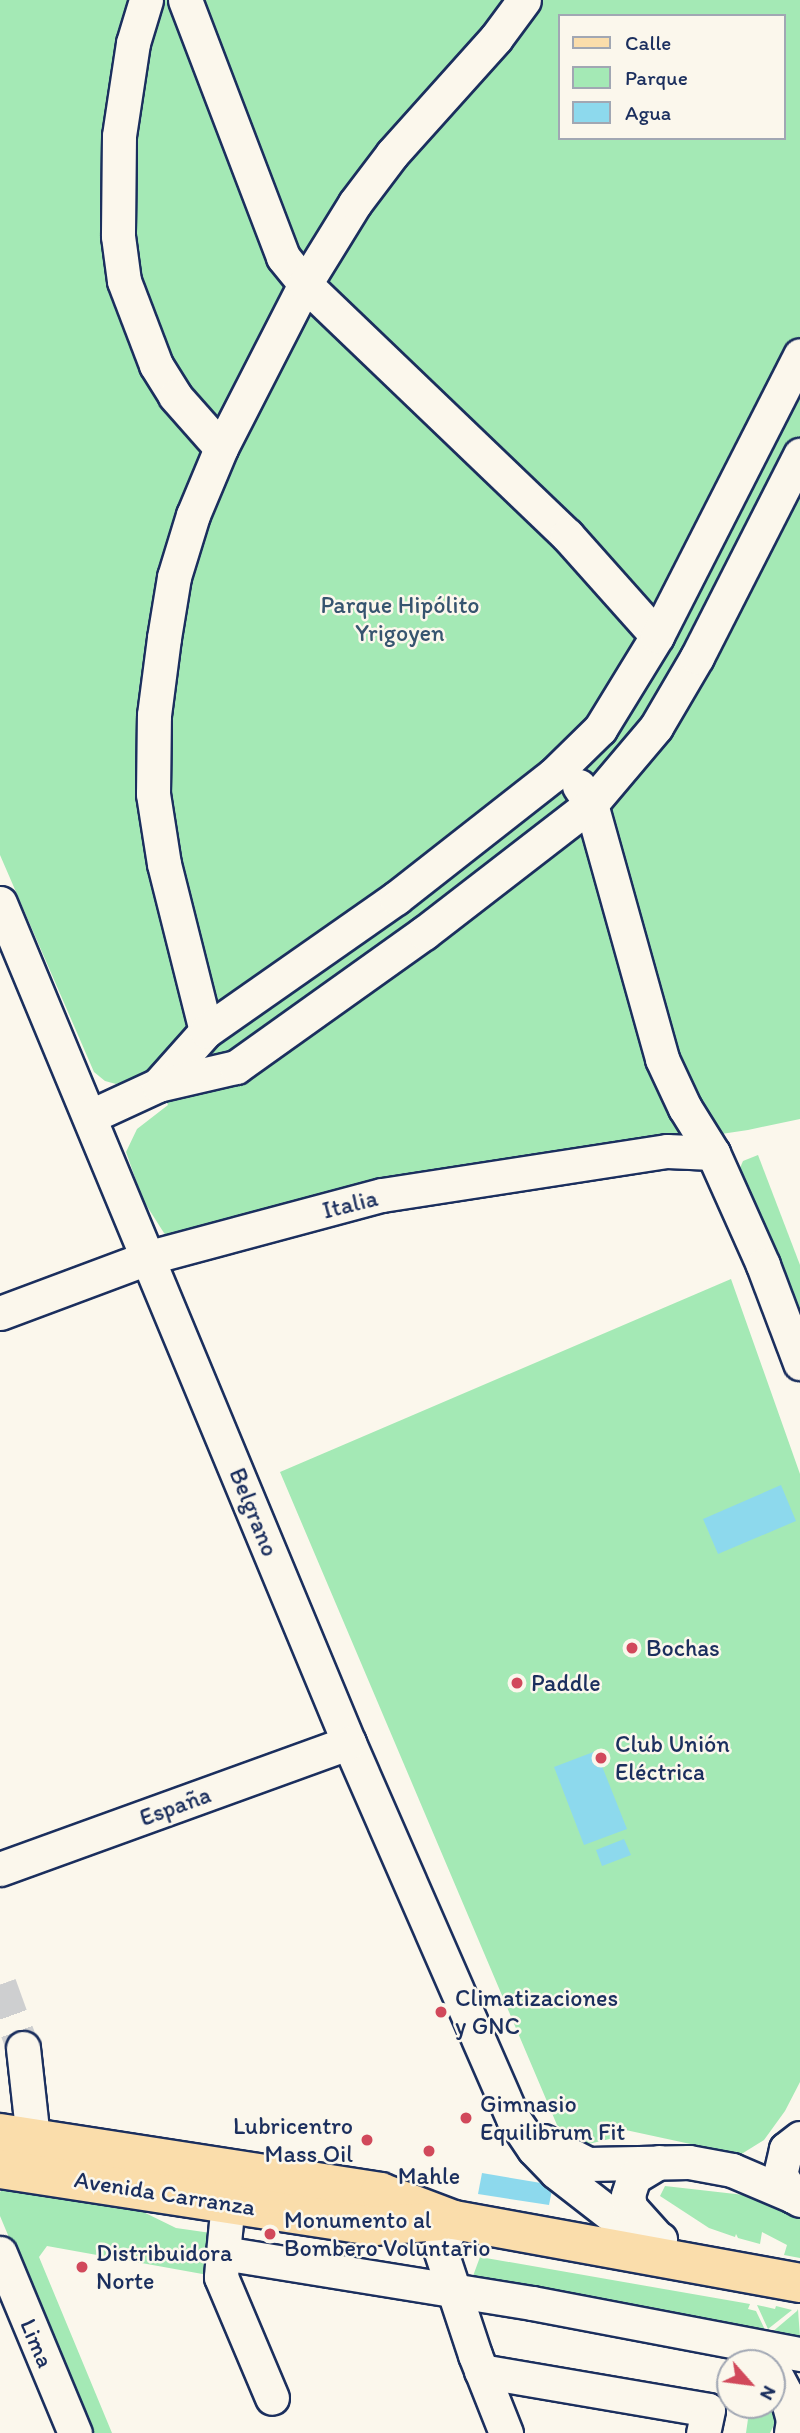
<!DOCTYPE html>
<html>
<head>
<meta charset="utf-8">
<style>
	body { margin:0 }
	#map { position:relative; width:800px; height:2433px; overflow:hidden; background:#fbf7ec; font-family:Itim,sans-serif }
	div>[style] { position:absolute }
	.green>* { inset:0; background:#a4e9b5 }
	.water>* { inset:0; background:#8dd9ed }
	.minor-tunnel>* { height:33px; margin-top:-16.5px; transform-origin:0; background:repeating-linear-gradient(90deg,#cecfd0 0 33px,transparent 0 50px) }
	.roads { filter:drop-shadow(2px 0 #1b2f5e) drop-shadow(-2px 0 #1b2f5e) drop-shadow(0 2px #1b2f5e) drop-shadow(0 -2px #1b2f5e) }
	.minor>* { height:33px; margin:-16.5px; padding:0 16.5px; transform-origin:16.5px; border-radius:16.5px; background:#fbf7ec }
	.major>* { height:38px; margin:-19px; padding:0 19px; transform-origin:19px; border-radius:19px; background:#faddab }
	.dots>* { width:19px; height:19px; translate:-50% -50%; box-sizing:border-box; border:4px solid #fbf7ec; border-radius:50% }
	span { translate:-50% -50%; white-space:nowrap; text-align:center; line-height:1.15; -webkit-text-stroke:5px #fbf7ec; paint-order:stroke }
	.park-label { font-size:24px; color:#36546f }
	.street-label { font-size:24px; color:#1b2f5e }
	.poi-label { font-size:24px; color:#1b2f5e }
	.left { translate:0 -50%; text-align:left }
	.right { translate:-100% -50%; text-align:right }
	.legend { position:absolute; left:558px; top:14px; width:228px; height:126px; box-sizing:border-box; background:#fbf7ec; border:2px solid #a1a7b3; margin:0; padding:9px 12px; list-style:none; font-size:21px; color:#1b2f5e }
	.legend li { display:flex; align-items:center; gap:14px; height:35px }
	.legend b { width:35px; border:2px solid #a1a7b3 }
	.north { position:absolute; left:716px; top:2349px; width:70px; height:70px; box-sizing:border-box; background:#fbf7ec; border:2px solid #a1a7b3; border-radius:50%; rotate:118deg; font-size:19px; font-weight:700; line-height:28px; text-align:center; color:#1b2f5e }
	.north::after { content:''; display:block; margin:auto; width:24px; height:32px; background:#d1495b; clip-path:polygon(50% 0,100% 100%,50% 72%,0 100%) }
</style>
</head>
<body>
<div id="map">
	<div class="green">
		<i style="clip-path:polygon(evenodd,0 0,800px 0,800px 1119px,748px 1130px,386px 1184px,167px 1236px,164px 1233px,143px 1200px,126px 1152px,137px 1129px,168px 1105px,151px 1067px,143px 1075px,116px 1084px,105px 1081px,94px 1072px,0 855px,0 0,560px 16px,784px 16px,784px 138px,560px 138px,560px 16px)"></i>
		<i style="clip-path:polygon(758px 1155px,800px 1265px,800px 1330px,742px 1179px,740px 1168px,743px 1161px)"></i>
		<i style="clip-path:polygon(731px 1279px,800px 1474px,800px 2082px,785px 2111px,764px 2140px,735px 2158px,709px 2148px,621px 2129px,618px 2137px,584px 2145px,557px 2125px,280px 1472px)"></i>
		<i style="clip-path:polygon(6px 2186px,127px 2204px,176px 2228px,211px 2233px,208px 2275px,47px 2246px,39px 2257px,112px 2433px,91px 2433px,0 2216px,0 2192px)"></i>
		<i style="clip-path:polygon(665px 2186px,753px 2196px,790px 2211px,800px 2218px,800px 2258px,784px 2255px,787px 2245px,762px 2232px,760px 2244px,738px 2238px,736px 2234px,735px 2237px,709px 2228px,660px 2196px)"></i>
		<i style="clip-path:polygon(480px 2257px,750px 2304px,748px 2309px,756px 2311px,766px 2332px,473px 2276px)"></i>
		<i style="clip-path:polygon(757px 2305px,775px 2309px,776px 2306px,792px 2310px,768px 2329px)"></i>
		<i style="clip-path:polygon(798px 2309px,800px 2338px,771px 2333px,797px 2311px)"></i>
		<i style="clip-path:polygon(750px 2405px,772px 2405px,776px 2421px,770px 2433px,746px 2433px)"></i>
	</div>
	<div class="water">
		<i style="clip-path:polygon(781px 1485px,796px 1521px,718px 1554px,703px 1519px)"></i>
		<i style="clip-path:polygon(596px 1751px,627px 1829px,584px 1845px,554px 1767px)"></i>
		<i style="clip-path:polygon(624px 1839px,631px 1855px,602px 1866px,596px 1850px)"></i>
		<i style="clip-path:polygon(482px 2173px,553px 2185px,549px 2205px,478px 2194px)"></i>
	</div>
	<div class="minor-tunnel">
		<i style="left:0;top:1984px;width:68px;rotate:70.2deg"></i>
	</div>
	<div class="roads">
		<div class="minor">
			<i style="left:146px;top:0;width:45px;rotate:106.8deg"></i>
			<i style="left:133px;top:43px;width:94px;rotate:98.6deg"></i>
			<i style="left:119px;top:136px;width:100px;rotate:90.6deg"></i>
			<i style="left:118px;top:236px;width:45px;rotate:82.4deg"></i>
			<i style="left:124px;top:281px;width:90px;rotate:69.1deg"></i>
			<i style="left:156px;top:365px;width:36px;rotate:58deg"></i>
			<i style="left:175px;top:396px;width:69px;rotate:48.5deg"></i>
			<i style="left:185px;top:0;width:275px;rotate:69.1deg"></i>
			<i style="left:283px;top:257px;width:35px;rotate:51deg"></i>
			<i style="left:305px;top:284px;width:363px;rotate:43.8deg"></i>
			<i style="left:567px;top:535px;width:135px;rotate:48.3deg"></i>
			<i style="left:579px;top:786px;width:22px;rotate:56deg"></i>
			<i style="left:591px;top:804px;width:265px;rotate:74.4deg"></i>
			<i style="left:662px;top:1059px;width:54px;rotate:64.9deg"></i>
			<i style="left:685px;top:1108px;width:53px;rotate:58.1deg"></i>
			<i style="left:713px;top:1153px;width:123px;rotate:65.9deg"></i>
			<i style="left:763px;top:1265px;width:105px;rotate:69.3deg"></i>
			<i style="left:0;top:903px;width:910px;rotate:67.44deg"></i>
			<i style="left:349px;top:1743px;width:409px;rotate:66.4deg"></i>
			<i style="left:513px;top:2118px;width:37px;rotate:56deg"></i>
			<i style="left:534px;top:2149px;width:32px;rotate:46deg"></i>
			<i style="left:556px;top:2172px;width:85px;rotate:37.8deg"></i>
			<i style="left:623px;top:2224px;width:40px;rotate:22deg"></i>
			<i style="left:206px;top:1031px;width:172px;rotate:-104.1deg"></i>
			<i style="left:164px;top:864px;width:71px;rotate:-98.9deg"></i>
			<i style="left:153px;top:794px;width:79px;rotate:-89.3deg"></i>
			<i style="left:154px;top:715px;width:78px;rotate:-82.6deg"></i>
			<i style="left:164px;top:638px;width:62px;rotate:-80.7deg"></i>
			<i style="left:174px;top:577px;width:65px;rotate:-73deg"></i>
			<i style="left:193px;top:515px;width:73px;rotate:-67.3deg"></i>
			<i style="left:221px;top:448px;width:184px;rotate:-62.9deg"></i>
			<i style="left:305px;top:284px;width:95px;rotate:-58.3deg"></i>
			<i style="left:355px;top:203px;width:61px;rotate:-52.9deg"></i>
			<i style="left:392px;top:154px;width:156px;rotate:-48.1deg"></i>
			<i style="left:496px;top:38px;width:47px;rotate:-53.6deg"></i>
			<i style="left:158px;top:1085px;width:72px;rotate:-48.4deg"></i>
			<i style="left:206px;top:1031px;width:232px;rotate:-35deg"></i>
			<i style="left:396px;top:898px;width:199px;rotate:-38.1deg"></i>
			<i style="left:553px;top:775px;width:66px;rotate:-44.4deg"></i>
			<i style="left:600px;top:729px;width:109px;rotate:-58.5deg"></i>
			<i style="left:657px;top:636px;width:315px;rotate:-63deg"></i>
			<i style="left:91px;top:1116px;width:74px;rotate:-24.8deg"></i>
			<i style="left:158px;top:1085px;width:80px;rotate:-13deg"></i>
			<i style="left:236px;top:1067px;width:231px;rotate:-35.5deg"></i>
			<i style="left:424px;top:933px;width:211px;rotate:-37.7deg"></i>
			<i style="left:591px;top:804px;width:101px;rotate:-49.8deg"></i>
			<i style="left:656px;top:727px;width:81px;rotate:-59.6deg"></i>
			<i style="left:697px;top:657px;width:227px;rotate:-63deg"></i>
			<i style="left:0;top:1313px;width:160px;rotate:-20.5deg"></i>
			<i style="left:150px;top:1257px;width:240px;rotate:-15deg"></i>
			<i style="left:382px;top:1195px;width:288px;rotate:-8.8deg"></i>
			<i style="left:667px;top:1151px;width:46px;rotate:2.5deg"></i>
			<i style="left:0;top:1869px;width:371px;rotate:-19.9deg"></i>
			<i style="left:23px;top:2048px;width:91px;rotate:83.7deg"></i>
			<i style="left:800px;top:2138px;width:18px;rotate:142deg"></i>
			<i style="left:786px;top:2149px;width:26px;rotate:103deg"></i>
			<i style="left:780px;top:2174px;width:26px;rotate:59deg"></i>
			<i style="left:793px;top:2196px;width:8px;rotate:30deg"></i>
			<i style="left:543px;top:2141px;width:51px;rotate:27.1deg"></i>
			<i style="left:588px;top:2164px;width:101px;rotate:-1.1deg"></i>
			<i style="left:689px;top:2162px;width:44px;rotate:10.5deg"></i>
			<i style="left:732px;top:2170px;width:66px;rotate:23.1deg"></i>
			<i style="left:228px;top:2202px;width:51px;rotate:95.6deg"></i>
			<i style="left:223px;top:2253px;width:313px;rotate:9.2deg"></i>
			<i style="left:532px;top:2303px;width:273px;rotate:10.8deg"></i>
			<i style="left:454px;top:2220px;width:32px;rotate:116deg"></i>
			<i style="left:440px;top:2249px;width:112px;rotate:71.7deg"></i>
			<i style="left:475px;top:2355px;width:84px;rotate:68.3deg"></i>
			<i style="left:655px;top:2235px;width:38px;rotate:-132deg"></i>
			<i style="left:630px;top:2207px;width:12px;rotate:-99deg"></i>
			<i style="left:628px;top:2195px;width:19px;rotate:-72deg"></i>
			<i style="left:634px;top:2177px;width:29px;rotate:-31deg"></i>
			<i style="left:0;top:2253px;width:195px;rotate:67.4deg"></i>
			<i style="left:223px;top:2253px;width:24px;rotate:95deg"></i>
			<i style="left:221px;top:2277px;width:131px;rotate:67.1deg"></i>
			<i style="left:772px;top:2368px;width:30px;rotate:62deg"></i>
			<i style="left:786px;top:2394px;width:27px;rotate:75deg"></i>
			<i style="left:793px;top:2420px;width:13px;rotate:99deg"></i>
			<i style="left:481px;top:2371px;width:230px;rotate:9.7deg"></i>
			<i style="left:708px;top:2410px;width:24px;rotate:102deg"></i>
		</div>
		<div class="major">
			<i style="left:0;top:2133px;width:385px;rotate:8.8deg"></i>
			<i style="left:380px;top:2192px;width:79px;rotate:20.7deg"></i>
			<i style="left:454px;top:2220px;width:352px;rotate:10.3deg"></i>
			<i style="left:0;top:2169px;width:378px;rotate:8.7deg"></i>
			<i style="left:374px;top:2226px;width:67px;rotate:-4.3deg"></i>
		</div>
	</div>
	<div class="dots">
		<i style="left:632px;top:1648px;background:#d1495b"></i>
		<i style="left:517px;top:1683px;background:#d1495b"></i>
		<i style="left:601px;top:1758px;background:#d1495b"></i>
		<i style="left:441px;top:2012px;background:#d1495b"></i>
		<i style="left:466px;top:2118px;background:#d1495b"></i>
		<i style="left:367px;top:2140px;background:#d1495b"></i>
		<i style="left:429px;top:2151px;background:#d1495b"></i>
		<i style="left:270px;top:2234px;background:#d1495b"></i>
		<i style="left:82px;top:2267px;background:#d1495b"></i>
	</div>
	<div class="park-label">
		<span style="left:400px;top:619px">Parque Hipólito<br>Yrigoyen</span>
	</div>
	<div class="street-label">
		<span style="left:350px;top:1204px;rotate:-14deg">Italia</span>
		<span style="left:254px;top:1512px;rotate:68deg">Belgrano</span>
		<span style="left:175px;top:1806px;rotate:-20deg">España</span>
		<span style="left:165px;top:2193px;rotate:9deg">Avenida Carranza</span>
		<span style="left:37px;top:2343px;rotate:67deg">Lima</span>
	</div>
	<div class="poi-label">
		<span class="left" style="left:646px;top:1648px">Bochas</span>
		<span class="left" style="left:531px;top:1683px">Paddle</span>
		<span class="left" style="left:615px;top:1758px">Club Unión<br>Eléctrica</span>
		<span class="left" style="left:455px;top:2012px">Climatizaciones<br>y GNC</span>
		<span class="left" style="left:480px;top:2118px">Gimnasio<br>Equilibrum Fit</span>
		<span class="right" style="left:353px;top:2140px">Lubricentro<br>Mass Oil</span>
		<span style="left:429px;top:2176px">Mahle</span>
		<span class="left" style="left:284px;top:2234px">Monumento al<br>Bombero Voluntario</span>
		<span class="left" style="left:96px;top:2267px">Distribuidora<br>Norte</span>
	</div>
	<ul class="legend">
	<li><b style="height:9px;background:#faddab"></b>Calle</li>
	<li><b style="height:19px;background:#a4e9b5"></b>Parque</li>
	<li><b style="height:19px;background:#8dd9ed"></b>Agua</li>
	</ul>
	<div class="north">N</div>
</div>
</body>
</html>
